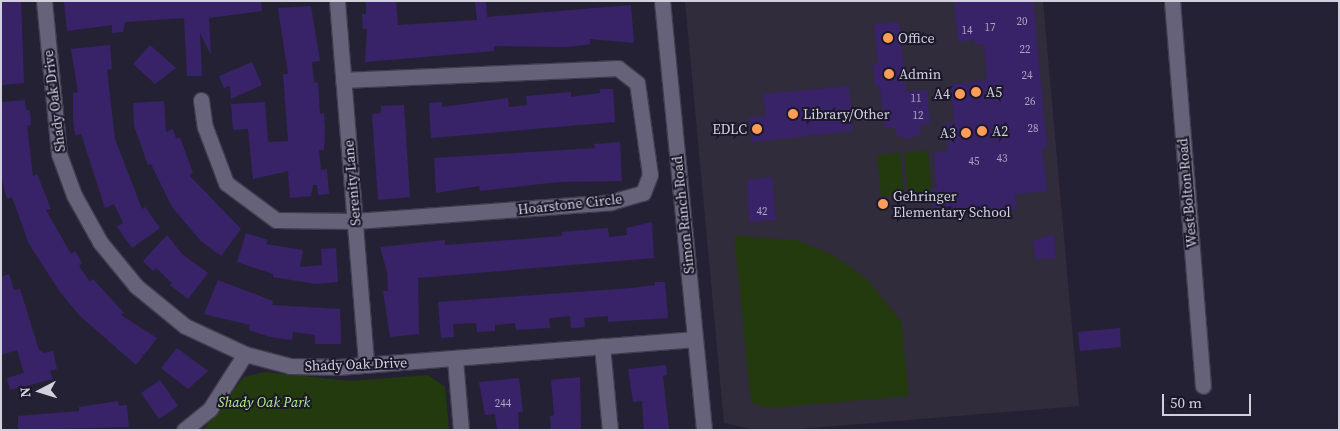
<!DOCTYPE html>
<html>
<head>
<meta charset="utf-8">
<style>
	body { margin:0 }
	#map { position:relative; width:1340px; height:431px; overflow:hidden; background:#252134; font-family:"Source Serif 4",serif }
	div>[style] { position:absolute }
	.education>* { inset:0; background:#302c3c }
	.green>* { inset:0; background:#233a0e }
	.building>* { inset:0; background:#382368 }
	.roads { filter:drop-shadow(1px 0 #413d4e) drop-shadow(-1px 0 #413d4e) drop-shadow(0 1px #413d4e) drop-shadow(0 -1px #413d4e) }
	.minor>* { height:15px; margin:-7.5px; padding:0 7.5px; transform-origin:7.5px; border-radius:7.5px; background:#666279 }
	.dots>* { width:14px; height:14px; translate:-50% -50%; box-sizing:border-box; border:2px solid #1b182a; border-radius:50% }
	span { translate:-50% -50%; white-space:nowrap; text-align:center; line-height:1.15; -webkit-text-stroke:4px #1b182a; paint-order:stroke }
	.number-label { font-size:11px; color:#aca5c0 }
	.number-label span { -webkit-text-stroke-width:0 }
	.poi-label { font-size:14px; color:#d2d0dd }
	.left { translate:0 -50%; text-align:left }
	.right { translate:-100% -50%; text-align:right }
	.street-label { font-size:14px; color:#d2d0dd }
	.park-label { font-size:14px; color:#b3ef88; font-style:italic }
	.frame { position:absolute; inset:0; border:2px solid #d2d0dd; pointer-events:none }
	.north { position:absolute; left:15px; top:366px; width:50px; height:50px; -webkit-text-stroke:4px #1b182a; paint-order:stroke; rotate:265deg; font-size:14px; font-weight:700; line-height:20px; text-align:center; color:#d2d0dd }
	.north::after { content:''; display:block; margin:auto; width:18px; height:22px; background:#d2d0dd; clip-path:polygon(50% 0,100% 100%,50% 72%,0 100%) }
	.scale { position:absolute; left:1162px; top:394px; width:89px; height:22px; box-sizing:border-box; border:2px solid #d2d0dd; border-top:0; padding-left:6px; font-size:15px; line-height:18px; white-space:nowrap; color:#d2d0dd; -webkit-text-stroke:4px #1b182a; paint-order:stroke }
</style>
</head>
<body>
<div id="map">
	<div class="education">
		<i style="clip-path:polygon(685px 1px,1043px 1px,1079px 406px,786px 430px,755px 430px,724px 423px)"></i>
	</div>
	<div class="green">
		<i style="clip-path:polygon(928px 151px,931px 192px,908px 194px,904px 153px)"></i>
		<i style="clip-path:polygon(900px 153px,904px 194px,881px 196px,877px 155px)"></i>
		<i style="clip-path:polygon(734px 236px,796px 240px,831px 254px,866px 278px,901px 321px,909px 396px,767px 408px,751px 402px)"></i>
		<i style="clip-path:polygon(265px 372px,350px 381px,428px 375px,445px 387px,449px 430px,203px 430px,244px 377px)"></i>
	</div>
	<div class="building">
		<i style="clip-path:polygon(1px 1px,21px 1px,24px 83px,1px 85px)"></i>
		<i style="clip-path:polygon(64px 1px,261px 1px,262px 11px,209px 18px,211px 55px,200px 33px,202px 76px,187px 76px,184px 18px,125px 22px,123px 32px,112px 33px,112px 25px,67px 31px)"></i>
		<i style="clip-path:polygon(396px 1px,398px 25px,477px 20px,475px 1px,486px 1px,487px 17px,631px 5px,634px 43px,590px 39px,590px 44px,568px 47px,494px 46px,494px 51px,365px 62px,367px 29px,363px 29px,362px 14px,366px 14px,366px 2px)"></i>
		<i style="clip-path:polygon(954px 1px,1033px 1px,1047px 148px,1042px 148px,1047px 191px,1015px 194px,1017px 210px,933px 215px,931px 189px,937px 188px,934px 153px,948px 151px,945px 123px,954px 123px,951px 84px,987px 80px,984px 44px,975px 45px,974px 40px,958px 42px)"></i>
		<i style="clip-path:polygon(311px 6px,320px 61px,312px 62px,314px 83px,318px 82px,320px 114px,324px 113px,325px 129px,324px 150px,319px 150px,321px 170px,327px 169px,329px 194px,318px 195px,317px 185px,313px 185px,311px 196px,290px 198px,288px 171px,253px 179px,248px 129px,233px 130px,231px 104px,265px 102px,268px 142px,288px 141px,283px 74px,288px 74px,278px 8px)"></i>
		<i style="clip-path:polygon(899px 22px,906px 92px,927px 90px,930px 124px,920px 125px,921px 134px,903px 140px,903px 135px,896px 136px,895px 127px,884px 128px,880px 86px,875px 87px,873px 64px,878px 63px,874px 24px)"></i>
		<i style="clip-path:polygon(110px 45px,112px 69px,107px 70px,115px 139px,142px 209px,145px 207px,160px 228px,132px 248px,117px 227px,123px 223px,114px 204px,105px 208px,81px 134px,75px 135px,73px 119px,73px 93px,78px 92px,71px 49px)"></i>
		<i style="clip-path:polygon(150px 45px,176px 68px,155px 84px,133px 64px)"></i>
		<i style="clip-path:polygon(252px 62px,262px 85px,231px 99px,230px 86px,224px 88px,219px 76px)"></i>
		<i style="clip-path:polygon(849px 86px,853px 131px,752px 142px,749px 117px,766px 116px,763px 94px)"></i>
		<i style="clip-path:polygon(600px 89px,613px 89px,615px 122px,431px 138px,429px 103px,442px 102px,442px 107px,508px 98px,509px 107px,527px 105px,526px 96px,571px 92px,571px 97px,600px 93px)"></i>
		<i style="clip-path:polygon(25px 100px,26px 110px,30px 110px,31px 125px,27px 126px,33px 176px,37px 174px,51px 209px,46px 210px,71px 254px,75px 251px,82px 263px,79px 266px,90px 282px,93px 279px,124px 313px,121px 315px,157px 338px,144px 355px,141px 353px,143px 356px,136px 365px,80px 316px,60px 292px,29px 244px,12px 197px,7px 199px,1px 177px,1px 102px)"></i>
		<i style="clip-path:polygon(164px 101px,166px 132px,173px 129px,176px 139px,180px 137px,193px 173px,189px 175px,241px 229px,221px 256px,201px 241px,172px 207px,151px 164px,148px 165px,134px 126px,133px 103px)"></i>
		<i style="clip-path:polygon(404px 105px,410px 197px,378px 200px,372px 114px,381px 113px,381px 106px)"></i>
		<i style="clip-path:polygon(620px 142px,622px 181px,558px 182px,480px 191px,479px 186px,436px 193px,434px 158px,595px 148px,594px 144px)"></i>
		<i style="clip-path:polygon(772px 177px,776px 220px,749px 222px,747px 180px)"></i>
		<i style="clip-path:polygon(652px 222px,654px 258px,418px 278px,419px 334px,390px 337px,383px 291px,388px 291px,387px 272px,380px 247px,445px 240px,445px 245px,562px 236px,562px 232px,608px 228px,609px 237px,627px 235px,626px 228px)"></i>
		<i style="clip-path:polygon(246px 233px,268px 240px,266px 244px,303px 250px,300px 267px,322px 265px,321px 249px,336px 248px,338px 282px,316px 284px,273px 277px,273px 274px,237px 262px)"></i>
		<i style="clip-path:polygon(167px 235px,183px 255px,208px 273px,188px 299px,170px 285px,172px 283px,156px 268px,153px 271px,143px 261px)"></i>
		<i style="clip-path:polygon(1054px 235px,1056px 258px,1035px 259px,1033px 240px)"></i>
		<i style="clip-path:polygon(9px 274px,14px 290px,20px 289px,39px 350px,44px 353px,53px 351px,57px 369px,50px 371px,53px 379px,10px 390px,7px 378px,24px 373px,17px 350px,1px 355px,1px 277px)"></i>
		<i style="clip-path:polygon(218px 280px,273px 301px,272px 305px,340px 309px,341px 344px,315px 344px,315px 335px,293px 332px,292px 340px,270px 337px,249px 330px,250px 325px,204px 314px)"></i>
		<i style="clip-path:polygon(655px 282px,665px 282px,668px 318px,608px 322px,608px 316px,584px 318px,585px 327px,571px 328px,570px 316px,549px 318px,550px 328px,516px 330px,515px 323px,495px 325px,495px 331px,477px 332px,476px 323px,453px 324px,454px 337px,441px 338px,438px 302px,632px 288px,655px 285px)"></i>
		<i style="clip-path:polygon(1120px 328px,1121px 347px,1080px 351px,1078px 332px)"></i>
		<i style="clip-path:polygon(177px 348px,208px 371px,188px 389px,161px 368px)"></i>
		<i style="clip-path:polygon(666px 365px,667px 375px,663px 376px,669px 430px,644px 430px,642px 401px,633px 402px,628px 369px)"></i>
		<i style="clip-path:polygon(580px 377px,581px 430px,551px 430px,550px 416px,554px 415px,551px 380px)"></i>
		<i style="clip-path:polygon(519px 378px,523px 412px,518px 412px,519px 430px,497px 430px,495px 414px,485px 415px,479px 382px)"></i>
		<i style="clip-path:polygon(160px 380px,178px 406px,159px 419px,141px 393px)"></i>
		<i style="clip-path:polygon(118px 401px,119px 406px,127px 405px,129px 427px,18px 430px,18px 416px,79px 411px,79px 407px)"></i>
	</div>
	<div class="roads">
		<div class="minor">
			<i style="left:44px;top:1px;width:154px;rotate:84.4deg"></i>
			<i style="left:59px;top:154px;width:44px;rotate:69.9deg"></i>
			<i style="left:74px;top:195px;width:54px;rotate:61deg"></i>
			<i style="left:100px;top:242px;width:57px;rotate:50.7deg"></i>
			<i style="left:136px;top:286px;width:63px;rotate:39.2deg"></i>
			<i style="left:185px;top:326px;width:66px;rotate:25deg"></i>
			<i style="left:245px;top:354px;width:47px;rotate:14.9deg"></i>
			<i style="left:290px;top:366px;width:49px;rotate:1.2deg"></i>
			<i style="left:339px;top:367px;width:357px;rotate:-4.5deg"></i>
			<i style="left:337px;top:1px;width:365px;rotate:85.4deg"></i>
			<i style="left:662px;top:1px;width:431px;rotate:84.4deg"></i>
			<i style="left:1172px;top:1px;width:386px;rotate:85.4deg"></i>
			<i style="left:201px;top:100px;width:27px;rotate:82deg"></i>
			<i style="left:205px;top:127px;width:60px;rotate:69.4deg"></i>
			<i style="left:226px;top:183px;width:62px;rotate:36.5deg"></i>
			<i style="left:276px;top:220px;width:79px;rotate:0.7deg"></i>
			<i style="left:355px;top:221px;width:257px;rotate:-4.2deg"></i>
			<i style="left:611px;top:202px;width:33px;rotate:-16deg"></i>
			<i style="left:643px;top:193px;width:19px;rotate:-69deg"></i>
			<i style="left:650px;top:175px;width:93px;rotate:-98deg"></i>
			<i style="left:637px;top:83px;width:24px;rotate:-142deg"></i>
			<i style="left:618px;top:68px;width:275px;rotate:177.5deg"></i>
			<i style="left:602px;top:346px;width:84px;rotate:84.6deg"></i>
			<i style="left:455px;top:359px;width:71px;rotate:85.2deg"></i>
			<i style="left:184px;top:430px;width:33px;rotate:-39deg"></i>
			<i style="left:210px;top:409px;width:65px;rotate:-57.5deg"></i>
		</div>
	</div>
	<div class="dots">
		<i style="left:888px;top:38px;background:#fe9c58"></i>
		<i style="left:889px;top:74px;background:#fe9c58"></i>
		<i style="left:976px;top:92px;background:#fe9c58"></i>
		<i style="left:960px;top:94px;background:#fe9c58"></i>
		<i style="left:793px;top:114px;background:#fe9c58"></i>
		<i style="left:757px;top:129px;background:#fe9c58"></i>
		<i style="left:982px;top:131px;background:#fe9c58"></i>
		<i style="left:966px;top:133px;background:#fe9c58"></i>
		<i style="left:883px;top:204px;background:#fe9c58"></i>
	</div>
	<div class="number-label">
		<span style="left:1022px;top:22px">20</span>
		<span style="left:990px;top:28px">17</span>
		<span style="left:967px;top:31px">14</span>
		<span style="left:1025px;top:50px">22</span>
		<span style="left:1027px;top:76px">24</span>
		<span style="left:916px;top:99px">11</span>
		<span style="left:1030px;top:102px">26</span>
		<span style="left:918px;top:116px">12</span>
		<span style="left:1033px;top:129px">28</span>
		<span style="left:1002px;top:159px">43</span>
		<span style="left:974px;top:162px">45</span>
		<span style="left:762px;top:212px">42</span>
		<span style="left:503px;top:404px">244</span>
	</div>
	<div class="poi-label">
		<span class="left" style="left:898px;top:38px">Office</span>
		<span class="left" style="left:899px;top:74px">Admin</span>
		<span class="left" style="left:986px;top:92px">A5</span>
		<span class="right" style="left:950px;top:94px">A4</span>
		<span class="left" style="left:803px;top:114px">Library/Other</span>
		<span class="right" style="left:747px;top:129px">EDLC</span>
		<span class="left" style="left:992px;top:131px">A2</span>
		<span class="right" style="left:956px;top:133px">A3</span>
		<span class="left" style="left:893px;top:204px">Gehringer<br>Elementary School</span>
	</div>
	<div class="street-label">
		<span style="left:54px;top:101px;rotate:-97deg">Shady Oak Drive</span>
		<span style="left:352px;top:183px;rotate:-95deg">Serenity Lane</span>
		<span style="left:1187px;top:193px;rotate:-95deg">West Bolton Road</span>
		<span style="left:570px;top:204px;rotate:-6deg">Hoarstone Circle</span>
		<span style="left:683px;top:215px;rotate:-96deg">Simon Ranch Road</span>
		<span style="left:356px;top:364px;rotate:-2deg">Shady Oak Drive</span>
	</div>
	<div class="park-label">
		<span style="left:264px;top:402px">Shady Oak Park</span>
	</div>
	<div class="frame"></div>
	<div class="north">N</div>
	<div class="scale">50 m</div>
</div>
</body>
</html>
